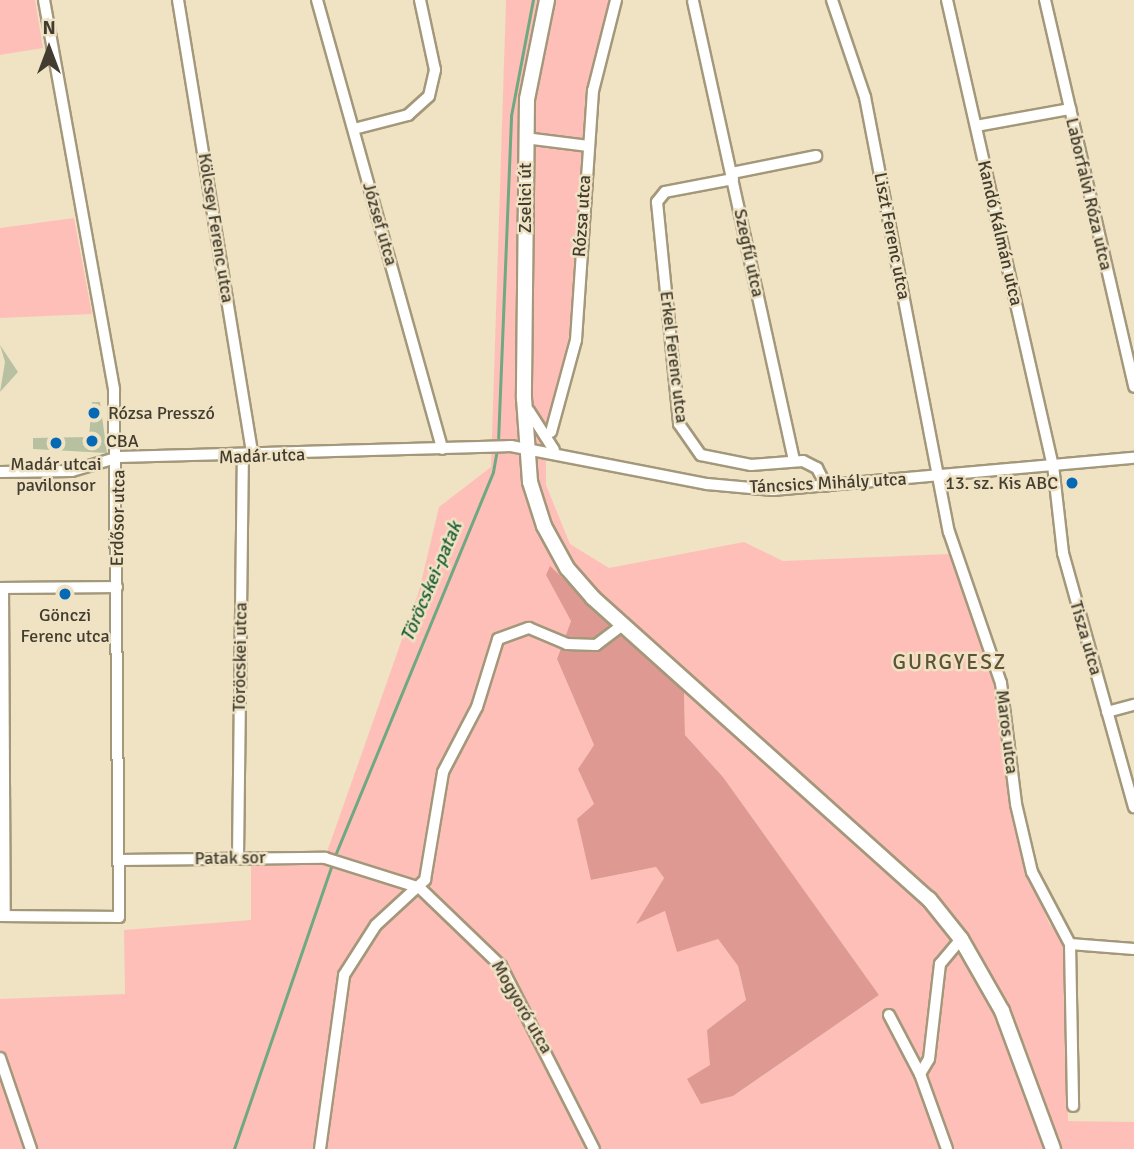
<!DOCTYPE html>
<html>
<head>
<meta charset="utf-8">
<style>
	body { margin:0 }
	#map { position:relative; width:1134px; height:1149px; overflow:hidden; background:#efe3c4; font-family:Signika,sans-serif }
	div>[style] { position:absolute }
	.green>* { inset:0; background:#ffbfb9 }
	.forest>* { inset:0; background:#df9993 }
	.stream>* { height:2.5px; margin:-1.25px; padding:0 1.25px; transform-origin:1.25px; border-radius:1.25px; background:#6ea981 }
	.building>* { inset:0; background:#b7c1a2 }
	.roads { filter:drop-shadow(2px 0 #a4987b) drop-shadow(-2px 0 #a4987b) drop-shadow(0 2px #a4987b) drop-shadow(0 -2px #a4987b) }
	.minor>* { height:10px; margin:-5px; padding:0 5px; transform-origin:5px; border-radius:5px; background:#fff }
	.primary>* { height:14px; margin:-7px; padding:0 7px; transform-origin:7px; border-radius:7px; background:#fff }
	.dots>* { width:19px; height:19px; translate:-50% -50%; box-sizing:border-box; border:4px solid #efe3c4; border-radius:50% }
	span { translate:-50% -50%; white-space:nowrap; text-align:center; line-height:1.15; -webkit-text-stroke:5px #efe3c4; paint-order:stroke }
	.street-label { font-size:18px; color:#423d30 }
	.poi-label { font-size:18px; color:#423d30 }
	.left { translate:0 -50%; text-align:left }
	.right { translate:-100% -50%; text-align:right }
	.water-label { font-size:19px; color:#1e6039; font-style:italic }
	.quarter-label { font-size:21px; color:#5e5339; letter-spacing:2px }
	.north { position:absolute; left:14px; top:14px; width:70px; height:70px; -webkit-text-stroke:5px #efe3c4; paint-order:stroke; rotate:0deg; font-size:19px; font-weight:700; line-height:28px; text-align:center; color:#423d30 }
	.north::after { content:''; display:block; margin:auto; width:24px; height:32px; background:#423d30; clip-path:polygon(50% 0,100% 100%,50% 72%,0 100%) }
</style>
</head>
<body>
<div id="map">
	<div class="green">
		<i style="clip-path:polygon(0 0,35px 0,43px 48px,0 55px)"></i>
		<i style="clip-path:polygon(evenodd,506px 0,620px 0,600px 60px,569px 336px,546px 429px,546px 485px,570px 544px,609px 568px,744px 542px,783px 561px,949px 554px,988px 654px,1029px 875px,1049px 923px,1067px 946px,1068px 1121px,1134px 1122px,1134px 1149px,0 1149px,0 999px,125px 994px,124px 930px,251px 920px,251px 851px,327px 852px,419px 591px,439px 507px,491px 467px,506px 0,571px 621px,684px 692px,685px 735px,723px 777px,879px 995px,733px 1096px,707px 1030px,746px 1000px,738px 966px,718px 939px,665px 911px,637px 923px,664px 878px,656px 867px,592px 880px,594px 804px,578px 769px,594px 745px,557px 659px,571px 621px)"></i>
		<i style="clip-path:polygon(74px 218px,92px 314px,0 318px,0 228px)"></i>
	</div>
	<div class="forest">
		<i style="clip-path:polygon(550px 566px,684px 692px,685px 735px,723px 777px,879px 995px,733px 1096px,701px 1104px,687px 1079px,710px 1065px,707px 1030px,746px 1000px,738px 966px,718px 939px,677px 952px,665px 911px,636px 924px,664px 878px,656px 867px,591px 880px,577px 819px,594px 804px,578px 769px,594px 745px,557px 659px,571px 621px,546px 575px)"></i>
	</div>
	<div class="stream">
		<i style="left:498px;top:442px;width:326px;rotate:-87.7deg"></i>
		<i style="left:511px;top:116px;width:118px;rotate:-79.3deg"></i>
		<i style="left:334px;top:858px;width:417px;rotate:-67.6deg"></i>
		<i style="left:493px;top:472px;width:23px;rotate:-80deg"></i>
		<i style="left:234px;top:1149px;width:301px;rotate:-71deg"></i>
	</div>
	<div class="building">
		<i style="clip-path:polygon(0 345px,18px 372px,0 392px,5px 362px)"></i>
		<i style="clip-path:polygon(92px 402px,100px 402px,107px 453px,33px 449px,33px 438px,89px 437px)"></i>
	</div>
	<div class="roads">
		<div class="minor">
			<i style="left:178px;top:0;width:462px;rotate:80.7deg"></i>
			<i style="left:317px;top:0;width:466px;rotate:74.4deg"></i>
			<i style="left:832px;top:0;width:102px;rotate:71.2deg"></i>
			<i style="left:865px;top:97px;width:443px;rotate:79.1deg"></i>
			<i style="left:949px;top:532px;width:160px;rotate:71deg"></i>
			<i style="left:1001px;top:683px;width:122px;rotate:82.9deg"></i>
			<i style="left:1016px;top:804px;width:70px;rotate:76.8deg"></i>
			<i style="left:1032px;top:872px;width:81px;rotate:62.2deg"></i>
			<i style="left:1070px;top:944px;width:64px;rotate:4.5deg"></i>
			<i style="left:947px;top:0;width:477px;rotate:77.2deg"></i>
			<i style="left:1053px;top:465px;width:89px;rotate:83.5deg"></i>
			<i style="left:1063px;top:553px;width:264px;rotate:74.4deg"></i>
			<i style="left:1045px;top:0;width:397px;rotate:77deg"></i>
			<i style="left:693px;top:1px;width:470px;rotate:77.6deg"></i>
			<i style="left:976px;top:126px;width:96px;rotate:-10.3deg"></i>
			<i style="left:354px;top:129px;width:56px;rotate:-14.5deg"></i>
			<i style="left:408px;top:115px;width:28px;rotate:-42deg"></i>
			<i style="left:429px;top:96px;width:27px;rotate:-77deg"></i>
			<i style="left:435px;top:70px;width:72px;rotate:-102.1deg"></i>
			<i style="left:525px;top:138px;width:64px;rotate:7.2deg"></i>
			<i style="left:732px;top:173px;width:86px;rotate:-11.4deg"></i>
			<i style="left:733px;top:179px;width:69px;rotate:169.2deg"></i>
			<i style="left:665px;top:192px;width:13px;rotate:129deg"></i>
			<i style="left:657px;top:202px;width:223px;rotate:84.3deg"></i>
			<i style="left:679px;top:424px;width:38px;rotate:55deg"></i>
			<i style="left:701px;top:455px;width:51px;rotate:11.3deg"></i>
			<i style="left:751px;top:465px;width:52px;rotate:-4.4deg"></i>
			<i style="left:803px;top:461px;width:16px;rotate:27deg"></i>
			<i style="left:817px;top:468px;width:20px;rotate:63deg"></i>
			<i style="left:529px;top:411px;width:46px;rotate:57.3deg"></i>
			<i style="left:551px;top:432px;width:95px;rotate:-74.8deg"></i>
			<i style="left:576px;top:340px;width:250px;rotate:-86.1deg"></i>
			<i style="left:593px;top:91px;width:94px;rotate:-75.8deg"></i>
			<i style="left:0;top:472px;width:72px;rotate:-0.8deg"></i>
			<i style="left:72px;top:471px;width:49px;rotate:-16.6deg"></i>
			<i style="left:119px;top:457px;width:392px;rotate:-1.6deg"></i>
			<i style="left:511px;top:446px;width:200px;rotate:11deg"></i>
			<i style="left:707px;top:484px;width:66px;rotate:5.2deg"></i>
			<i style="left:773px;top:490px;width:362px;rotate:-5.1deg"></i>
			<i style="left:0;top:588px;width:117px;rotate:-0.5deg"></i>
			<i style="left:3px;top:588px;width:328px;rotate:89.7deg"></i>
			<i style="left:1107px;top:712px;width:28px;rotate:-15deg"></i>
			<i style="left:238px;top:857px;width:400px;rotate:-89.3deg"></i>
			<i style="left:119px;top:860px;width:206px;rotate:-0.6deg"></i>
			<i style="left:325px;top:858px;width:100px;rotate:17.5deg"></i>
			<i style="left:420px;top:888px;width:112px;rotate:43.9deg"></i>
			<i style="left:501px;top:966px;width:205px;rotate:63.1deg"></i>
			<i style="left:0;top:916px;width:119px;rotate:0.5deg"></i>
			<i style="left:119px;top:917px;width:528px;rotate:-90.54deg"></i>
			<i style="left:114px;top:389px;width:395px;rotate:-100.2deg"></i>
			<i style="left:1070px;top:944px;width:162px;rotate:88.9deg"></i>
			<i style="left:889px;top:1015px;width:67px;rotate:62.3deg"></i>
			<i style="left:0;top:1058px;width:96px;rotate:71.2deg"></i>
			<i style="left:320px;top:1149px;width:176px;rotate:-82.1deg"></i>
			<i style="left:344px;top:975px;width:59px;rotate:-57.4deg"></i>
			<i style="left:376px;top:925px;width:67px;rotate:-42.6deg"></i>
			<i style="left:425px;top:880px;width:109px;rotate:-80.5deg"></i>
			<i style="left:443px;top:772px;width:73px;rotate:-62.4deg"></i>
			<i style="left:477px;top:707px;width:71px;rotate:-72.8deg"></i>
			<i style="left:498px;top:639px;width:33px;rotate:-20deg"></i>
			<i style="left:529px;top:628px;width:41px;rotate:22.8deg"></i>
			<i style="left:567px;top:644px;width:29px;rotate:2deg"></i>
			<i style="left:596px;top:645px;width:34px;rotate:-37deg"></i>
			<i style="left:947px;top:1149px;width:80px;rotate:-109.8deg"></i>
			<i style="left:920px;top:1074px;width:17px;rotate:-59deg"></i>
			<i style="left:929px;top:1059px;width:96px;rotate:-83.4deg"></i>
			<i style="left:940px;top:964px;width:33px;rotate:-50deg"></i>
		</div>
		<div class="primary">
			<i style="left:547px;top:0;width:101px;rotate:101.4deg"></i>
			<i style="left:527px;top:99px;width:299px;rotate:90.6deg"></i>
			<i style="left:524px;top:398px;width:84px;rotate:85.9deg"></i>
			<i style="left:530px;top:482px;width:46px;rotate:72.3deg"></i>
			<i style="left:544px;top:526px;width:48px;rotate:61.3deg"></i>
			<i style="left:567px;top:568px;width:40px;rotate:49deg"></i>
			<i style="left:593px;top:598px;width:451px;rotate:41.9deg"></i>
			<i style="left:929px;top:899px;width:51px;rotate:51.3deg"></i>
			<i style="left:961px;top:939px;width:83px;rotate:60.3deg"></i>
			<i style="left:1002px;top:1011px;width:147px;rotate:69.7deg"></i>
		</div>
	</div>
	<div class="dots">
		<i style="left:94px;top:413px;background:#0669b5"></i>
		<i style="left:92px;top:441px;background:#0669b5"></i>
		<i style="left:56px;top:443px;background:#0669b5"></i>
		<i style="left:1072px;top:483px;background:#0669b5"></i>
		<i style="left:65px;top:594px;background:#0669b5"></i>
	</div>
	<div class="street-label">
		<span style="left:1089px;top:194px;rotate:77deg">Laborfalvi Róza utca</span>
		<span style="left:525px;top:198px;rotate:-90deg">Zselici út</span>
		<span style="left:582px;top:216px;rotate:-86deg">Rózsa utca</span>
		<span style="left:380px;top:224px;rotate:74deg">József utca</span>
		<span style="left:216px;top:228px;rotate:81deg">Kölcsey Ferenc utca</span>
		<span style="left:1000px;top:233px;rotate:77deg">Kandó Kálmán utca</span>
		<span style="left:892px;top:236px;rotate:79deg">Liszt Ferenc utca</span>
		<span style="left:749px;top:253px;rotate:78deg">Szegfű utca</span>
		<span style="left:674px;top:357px;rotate:83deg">Erkel Ferenc utca</span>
		<span style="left:262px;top:456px;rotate:-2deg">Madár utca</span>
		<span style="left:828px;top:483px;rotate:-3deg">Táncsics Mihály utca</span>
		<span style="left:118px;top:518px;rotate:-89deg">Erdősor utca</span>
		<span style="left:1086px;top:638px;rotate:74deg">Tisza utca</span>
		<span style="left:240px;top:657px;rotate:-89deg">Töröcskei utca</span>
		<span style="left:1007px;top:732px;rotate:83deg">Maros utca</span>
		<span style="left:230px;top:858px;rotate:-1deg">Patak sor</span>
		<span style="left:522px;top:1007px;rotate:60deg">Mogyoró utca</span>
	</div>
	<div class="poi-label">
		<span class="left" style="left:108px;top:413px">Rózsa Presszó</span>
		<span class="left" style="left:106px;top:441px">CBA</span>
		<span style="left:56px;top:475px">Madár utcai<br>pavilonsor</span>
		<span class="right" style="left:1058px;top:483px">13. sz. Kis ABC</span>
		<span style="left:65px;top:626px">Gönczi<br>Ferenc utca</span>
	</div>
	<div class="water-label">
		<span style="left:432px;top:582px;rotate:-67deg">Töröcskei-patak</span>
	</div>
	<div class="quarter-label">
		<span style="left:950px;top:662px">GURGYESZ</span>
	</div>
	<div class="north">N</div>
</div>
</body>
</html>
